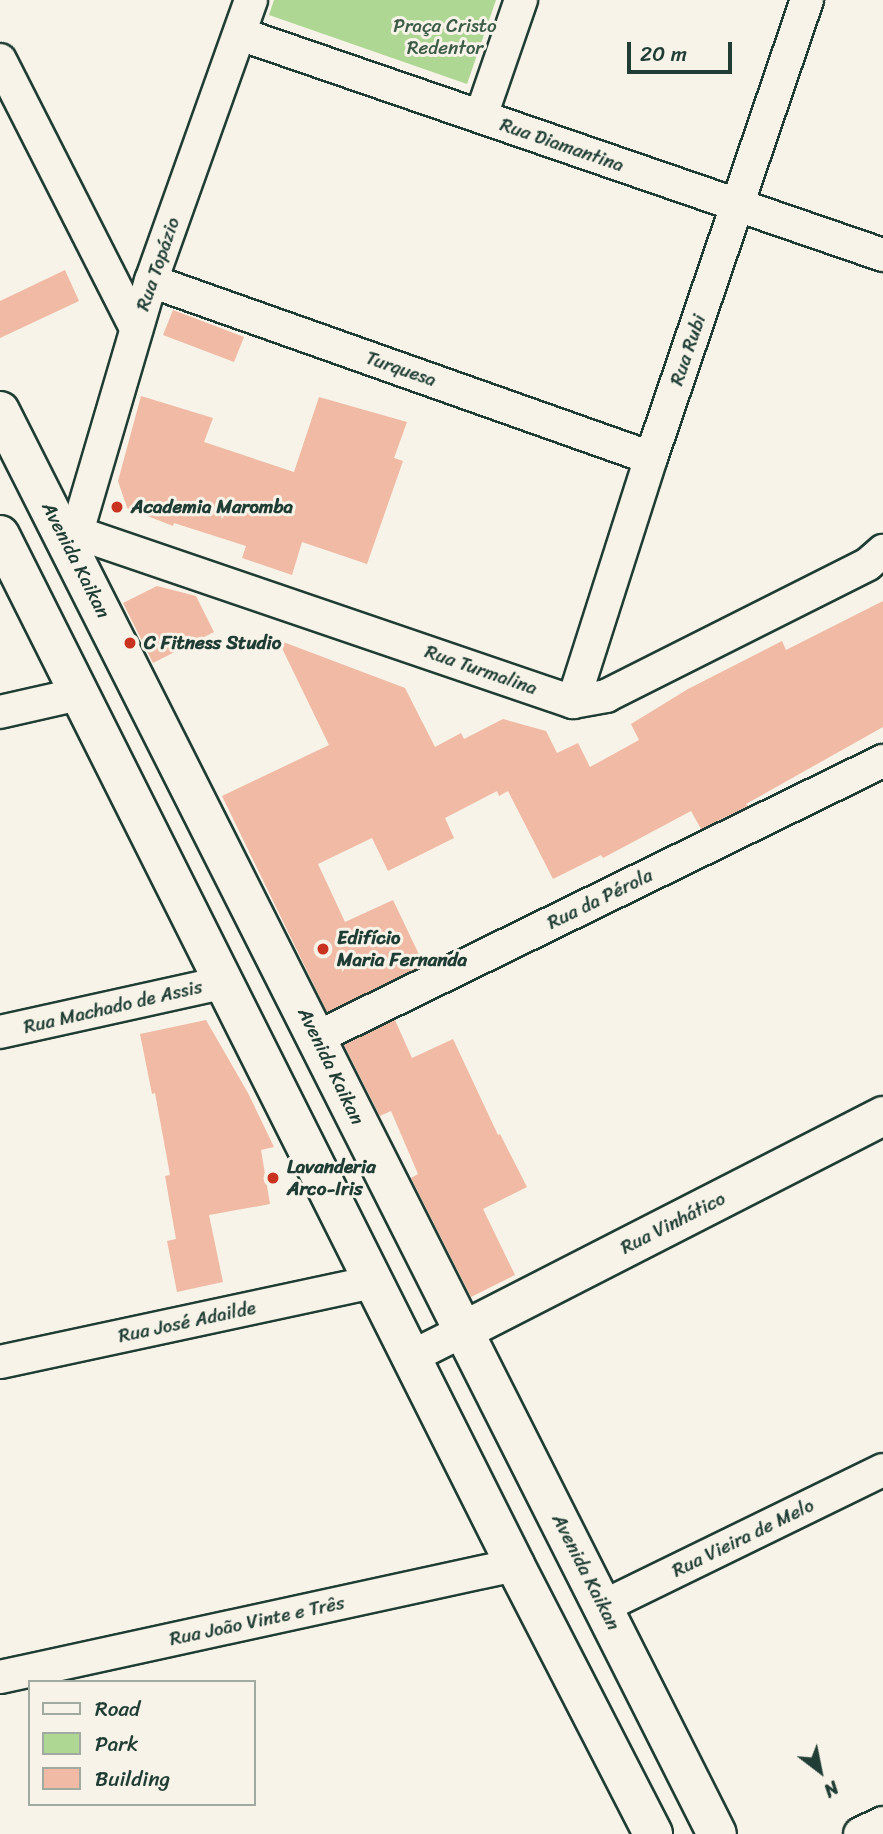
<!DOCTYPE html>
<html>
<head>
<meta charset="utf-8">
<style>
	body { margin:0 }
	#map { position:relative; width:883px; height:1834px; overflow:hidden; background:#f7f3e8; font-family:Sriracha,sans-serif }
	div>[style] { position:absolute }
	.green>* { inset:0; background:#aed794 }
	.building>* { inset:0; background:#f0baa4 }
	.roads { filter:drop-shadow(2px 0 #1f3d34) drop-shadow(-2px 0 #1f3d34) drop-shadow(0 2px #1f3d34) drop-shadow(0 -2px #1f3d34) }
	.minor>* { height:32px; margin:-16px; padding:0 16px; transform-origin:16px; border-radius:16px; background:#f7f3e8 }
	.tertiary>* { height:38px; margin:-19px; padding:0 19px; transform-origin:19px; border-radius:19px; background:#f7f3e8 }
	.dots>* { width:19px; height:19px; translate:-50% -50%; box-sizing:border-box; border:4px solid #f7f3e8; border-radius:50% }
	span { translate:-50% -50%; white-space:nowrap; text-align:center; line-height:1.15; -webkit-text-stroke:6px #f7f3e8; paint-order:stroke }
	.park-label { font-size:19px; color:#3c5c47 }
	.street-label { font-size:19px; color:#1f3d34 }
	.poi-label { font-size:19px; color:#1f3d34; font-weight:700 }
	.left { translate:0 -50%; text-align:left }
	.legend { position:absolute; left:28px; top:1680px; width:228px; height:126px; box-sizing:border-box; background:#f7f3e8; border:2px solid #a1aaa0; margin:0; padding:9px 12px; list-style:none; font-size:21px; color:#1f3d34 }
	.legend li { display:flex; align-items:center; gap:14px; height:35px }
	.legend b { width:35px; border:2px solid #a1aaa0 }
	.north { position:absolute; left:785px; top:1736px; width:70px; height:70px; -webkit-text-stroke:5px #f7f3e8; paint-order:stroke; rotate:148deg; font-size:19px; font-weight:700; line-height:28px; text-align:center; color:#1f3d34 }
	.north::after { content:''; display:block; margin:auto; width:24px; height:32px; background:#1f3d34; clip-path:polygon(50% 0,100% 100%,50% 72%,0 100%) }
	.scale { position:absolute; left:627px; top:42px; width:105px; height:32px; box-sizing:border-box; border:4px solid #1f3d34; border-top:0; padding-left:9px; font-size:21px; line-height:24px; white-space:nowrap; color:#1f3d34; -webkit-text-stroke:5px #f7f3e8; paint-order:stroke }
</style>
</head>
<body>
<div id="map">
	<div class="green">
		<i style="clip-path:polygon(274px 0,496px 0,467px 84px,269px 15px)"></i>
	</div>
	<div class="building">
		<i style="clip-path:polygon(65px 270px,79px 301px,0 338px,0 301px)"></i>
		<i style="clip-path:polygon(173px 310px,244px 337px,234px 362px,163px 335px)"></i>
		<i style="clip-path:polygon(141px 396px,213px 418px,204px 442px,294px 472px,319px 397px,407px 422px,394px 458px,403px 461px,367px 564px,302px 542px,292px 575px,242px 558px,246px 546px,174px 523px,173px 526px,127px 508px,118px 481px)"></i>
		<i style="clip-path:polygon(157px 586px,196px 596px,214px 632px,153px 663px,123px 603px)"></i>
		<i style="clip-path:polygon(883px 601px,883px 727px,746px 804px,748px 806px,701px 829px,691px 811px,603px 858px,601px 855px,553px 879px,508px 791px,499px 796px,497px 791px,445px 818px,454px 838px,388px 871px,372px 838px,318px 864px,345px 922px,393px 900px,424px 965px,327px 1012px,222px 796px,329px 745px,278px 640px,405px 688px,435px 747px,461px 733px,464px 739px,503px 719px,546px 731px,557px 753px,578px 743px,590px 767px,639px 740px,631px 724px,688px 689px,782px 641px,786px 650px)"></i>
		<i style="clip-path:polygon(206px 1020px,248px 1093px,274px 1147px,261px 1150px,270px 1204px,209px 1215px,223px 1282px,177px 1292px,167px 1241px,176px 1239px,165px 1176px,170px 1175px,155px 1093px,152px 1094px,140px 1034px)"></i>
		<i style="clip-path:polygon(395px 1020px,412px 1058px,453px 1039px,498px 1135px,500px 1134px,527px 1187px,483px 1209px,515px 1275px,471px 1297px,411px 1178px,418px 1174px,391px 1111px,380px 1116px,344px 1045px)"></i>
	</div>
	<div class="roads">
		<div class="minor">
			<i style="left:240px;top:34px;width:680px;rotate:18.97deg"></i>
			<i style="left:0;top:60px;width:301px;rotate:63.1deg"></i>
			<i style="left:481px;top:116px;width:123px;rotate:-71deg"></i>
			<i style="left:151px;top:281px;width:530px;rotate:19.49deg"></i>
			<i style="left:60px;top:527px;width:542px;rotate:18.84deg"></i>
			<i style="left:573px;top:702px;width:34px;rotate:-10deg"></i>
			<i style="left:606px;top:696px;width:293px;rotate:-26.7deg"></i>
			<i style="left:868px;top:564px;width:20px;rotate:-41deg"></i>
			<i style="left:77px;top:532px;width:262px;rotate:-73.6deg"></i>
			<i style="left:151px;top:281px;width:298px;rotate:-70.4deg"></i>
			<i style="left:573px;top:702px;width:256px;rotate:-72.3deg"></i>
			<i style="left:651px;top:458px;width:484px;rotate:-71.2deg"></i>
			<i style="left:0;top:712px;width:81px;rotate:-12.8deg"></i>
			<i style="left:0;top:1032px;width:230px;rotate:-12.5deg"></i>
			<i style="left:318px;top:1037px;width:629px;rotate:-26.04deg"></i>
			<i style="left:411px;top:1357px;width:58px;rotate:-26.6deg"></i>
			<i style="left:0;top:1362px;width:382px;rotate:-12.1deg"></i>
			<i style="left:604px;top:1606px;width:310px;rotate:-26deg"></i>
			<i style="left:0;top:1677px;width:527px;rotate:-12.27deg"></i>
			<i style="left:860px;top:1834px;width:25px;rotate:-26deg"></i>
		</div>
		<div class="tertiary">
			<i style="left:0;top:411px;width:1593px;rotate:63.26deg"></i>
			<i style="left:0;top:535px;width:1152px;rotate:63.43deg"></i>
			<i style="left:515px;top:1565px;width:302px;rotate:62.8deg"></i>
			<i style="left:463px;top:1331px;width:472px;rotate:-27.1deg"></i>
		</div>
	</div>
	<div class="dots">
		<i style="left:117px;top:507px;background:#c8321e"></i>
		<i style="left:130px;top:643px;background:#c8321e"></i>
		<i style="left:323px;top:949px;background:#c8321e"></i>
		<i style="left:273px;top:1178px;background:#c8321e"></i>
	</div>
	<div class="park-label">
		<span style="left:445px;top:37px">Praça Cristo<br>Redentor</span>
	</div>
	<div class="street-label">
		<span style="left:562px;top:145px;rotate:19deg">Rua Diamantina</span>
		<span style="left:158px;top:264px;rotate:-71deg">Rua Topázio</span>
		<span style="left:688px;top:350px;rotate:-71deg">Rua Rubi</span>
		<span style="left:401px;top:369px;rotate:19deg">Turquesa</span>
		<span style="left:76px;top:560px;rotate:63deg">Avenida Kaikan</span>
		<span style="left:481px;top:670px;rotate:19deg">Rua Turmalina</span>
		<span style="left:600px;top:899px;rotate:-26deg">Rua da Pérola</span>
		<span style="left:113px;top:1007px;rotate:-13deg">Rua Machado de Assis</span>
		<span style="left:331px;top:1066px;rotate:64deg">Avenida Kaikan</span>
		<span style="left:673px;top:1223px;rotate:-27deg">Rua Vinhático</span>
		<span style="left:187px;top:1322px;rotate:-12deg">Rua José Adailde</span>
		<span style="left:743px;top:1538px;rotate:-26deg">Rua Vieira de Melo</span>
		<span style="left:586px;top:1572px;rotate:63deg">Avenida Kaikan</span>
		<span style="left:257px;top:1621px;rotate:-12deg">Rua João Vinte e Três</span>
	</div>
	<div class="poi-label">
		<span class="left" style="left:131px;top:507px">Academia Maromba</span>
		<span class="left" style="left:144px;top:643px">C Fitness Studio</span>
		<span class="left" style="left:337px;top:949px">Edifício<br>Maria Fernanda</span>
		<span class="left" style="left:287px;top:1178px">Lavanderia<br>Arco-Iris</span>
	</div>
	<ul class="legend">
	<li><b style="height:9px;background:#f7f3e8"></b>Road</li>
	<li><b style="height:19px;background:#aed794"></b>Park</li>
	<li><b style="height:19px;background:#f0baa4"></b>Building</li>
	</ul>
	<div class="north">N</div>
	<div class="scale">20 m</div>
</div>
</body>
</html>
